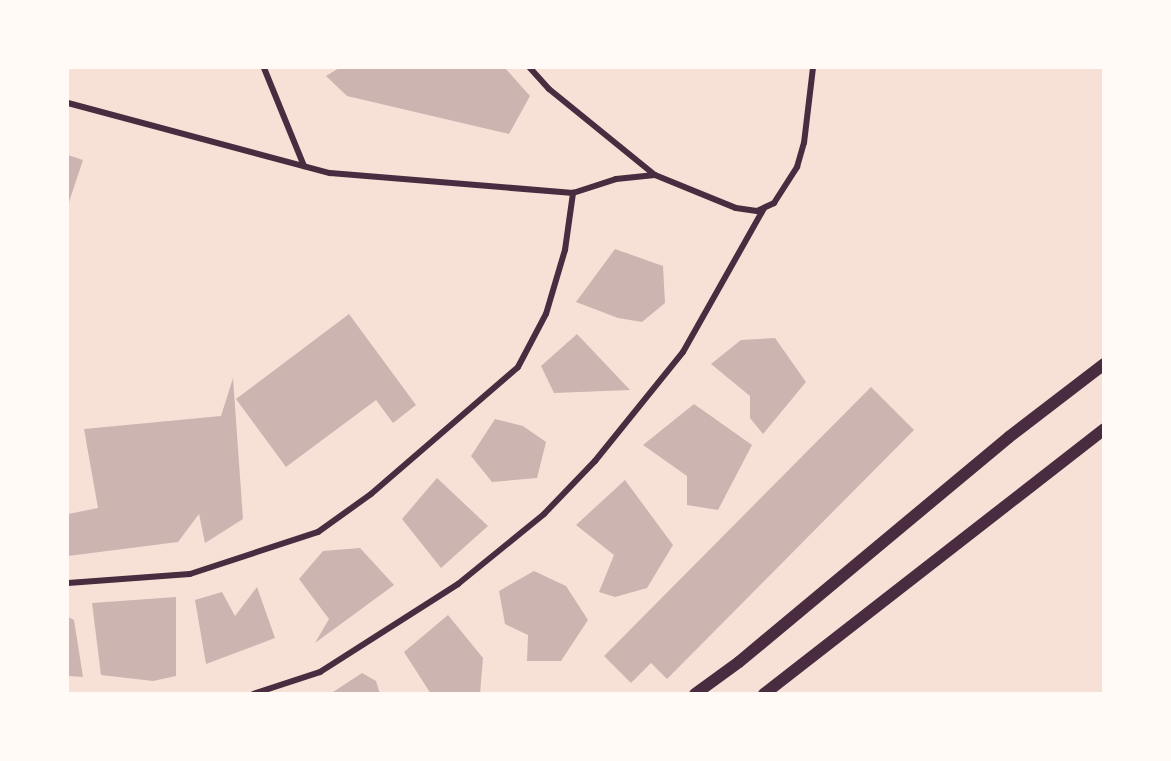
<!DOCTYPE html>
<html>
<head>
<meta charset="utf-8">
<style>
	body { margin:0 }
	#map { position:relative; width:1171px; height:761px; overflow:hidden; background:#f7e1d7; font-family:"Open Sans",sans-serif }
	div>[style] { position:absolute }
	.building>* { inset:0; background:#ccb4b1 }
	.minor>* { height:6px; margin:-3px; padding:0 3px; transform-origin:3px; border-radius:3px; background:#4a2c40 }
	.secondary>* { height:12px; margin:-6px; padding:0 6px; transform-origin:6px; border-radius:6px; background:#4a2c40 }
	span { translate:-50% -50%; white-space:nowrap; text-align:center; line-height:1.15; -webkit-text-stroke:6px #fffaf5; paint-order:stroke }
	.frame { position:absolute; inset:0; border:69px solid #fffaf5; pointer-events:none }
</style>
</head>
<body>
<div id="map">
	<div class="building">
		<i style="clip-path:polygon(339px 68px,505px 68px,530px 96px,509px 134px,347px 96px,326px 76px)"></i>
		<i style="clip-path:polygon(68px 155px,83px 160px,68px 205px)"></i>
		<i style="clip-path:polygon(615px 249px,663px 266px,665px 303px,642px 322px,618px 318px,576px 302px)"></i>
		<i style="clip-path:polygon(349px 314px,416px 405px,393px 423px,376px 400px,286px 467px,236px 399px)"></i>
		<i style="clip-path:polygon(577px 334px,630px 390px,554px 393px,541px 366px)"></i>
		<i style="clip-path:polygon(775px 338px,806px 382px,763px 434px,750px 418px,750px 396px,711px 364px,741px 340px)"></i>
		<i style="clip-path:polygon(233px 378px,243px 519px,205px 543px,199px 514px,178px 542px,68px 556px,68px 514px,98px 508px,84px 429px,221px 416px)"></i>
		<i style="clip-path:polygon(871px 387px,914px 430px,667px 679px,651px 663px,631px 683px,604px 656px)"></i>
		<i style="clip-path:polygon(694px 404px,752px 445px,718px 510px,687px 505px,687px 476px,643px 445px)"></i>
		<i style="clip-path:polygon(495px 419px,523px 426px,546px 442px,537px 478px,492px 482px,471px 456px)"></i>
		<i style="clip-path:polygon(437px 478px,488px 526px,441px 568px,402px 519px)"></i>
		<i style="clip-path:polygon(625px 480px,673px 545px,647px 588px,615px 597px,599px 592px,614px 555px,576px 525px)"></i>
		<i style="clip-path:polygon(360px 548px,394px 585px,315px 643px,329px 619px,299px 579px,323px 551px)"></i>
		<i style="clip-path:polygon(534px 571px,566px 586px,588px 620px,561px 661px,527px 661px,528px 635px,505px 624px,499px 591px)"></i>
		<i style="clip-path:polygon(257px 587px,275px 638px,206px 664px,195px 600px,222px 592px,235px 616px)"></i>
		<i style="clip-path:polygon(176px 597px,176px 676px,153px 681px,101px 675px,92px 603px)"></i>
		<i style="clip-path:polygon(448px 615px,483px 658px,480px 694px,431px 694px,404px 652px)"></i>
		<i style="clip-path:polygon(68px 617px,74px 620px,83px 677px,68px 676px)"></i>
		<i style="clip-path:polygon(362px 673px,376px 681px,380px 694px,330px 694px)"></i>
	</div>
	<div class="minor">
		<i style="left:264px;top:68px;width:106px;rotate:67.8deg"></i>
		<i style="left:530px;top:68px;width:28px;rotate:48deg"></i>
		<i style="left:549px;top:89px;width:136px;rotate:39.1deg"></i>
		<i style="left:68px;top:103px;width:271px;rotate:15deg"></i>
		<i style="left:330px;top:173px;width:244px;rotate:4.7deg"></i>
		<i style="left:573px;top:193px;width:45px;rotate:-18deg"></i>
		<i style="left:616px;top:179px;width:39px;rotate:-6deg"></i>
		<i style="left:655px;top:175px;width:87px;rotate:22.2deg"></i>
		<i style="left:736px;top:208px;width:21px;rotate:8deg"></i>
		<i style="left:757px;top:211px;width:19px;rotate:-25deg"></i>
		<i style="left:774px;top:203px;width:43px;rotate:-57.4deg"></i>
		<i style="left:797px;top:167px;width:25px;rotate:-74deg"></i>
		<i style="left:804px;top:143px;width:76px;rotate:-83.2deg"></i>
		<i style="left:68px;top:583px;width:122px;rotate:-4.2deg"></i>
		<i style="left:190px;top:574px;width:135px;rotate:-18.2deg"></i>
		<i style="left:318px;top:532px;width:65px;rotate:-35.6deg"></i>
		<i style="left:371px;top:494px;width:194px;rotate:-40.8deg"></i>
		<i style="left:518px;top:367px;width:60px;rotate:-62.2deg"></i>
		<i style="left:546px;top:314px;width:67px;rotate:-73.5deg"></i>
		<i style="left:565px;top:250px;width:58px;rotate:-82deg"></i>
		<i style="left:253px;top:694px;width:71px;rotate:-18.2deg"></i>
		<i style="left:320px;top:672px;width:164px;rotate:-32.5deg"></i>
		<i style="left:458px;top:584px;width:111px;rotate:-39.1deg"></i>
		<i style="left:544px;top:514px;width:74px;rotate:-46.1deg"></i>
		<i style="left:595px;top:461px;width:140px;rotate:-51.1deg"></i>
		<i style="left:683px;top:352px;width:165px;rotate:-60.6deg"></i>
	</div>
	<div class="secondary">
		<i style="left:695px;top:694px;width:54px;rotate:-36deg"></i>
		<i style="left:739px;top:662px;width:351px;rotate:-39.8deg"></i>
		<i style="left:1009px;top:437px;width:120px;rotate:-37.5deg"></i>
		<i style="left:764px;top:694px;width:431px;rotate:-37.9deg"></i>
	</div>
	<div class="frame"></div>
</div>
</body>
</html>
